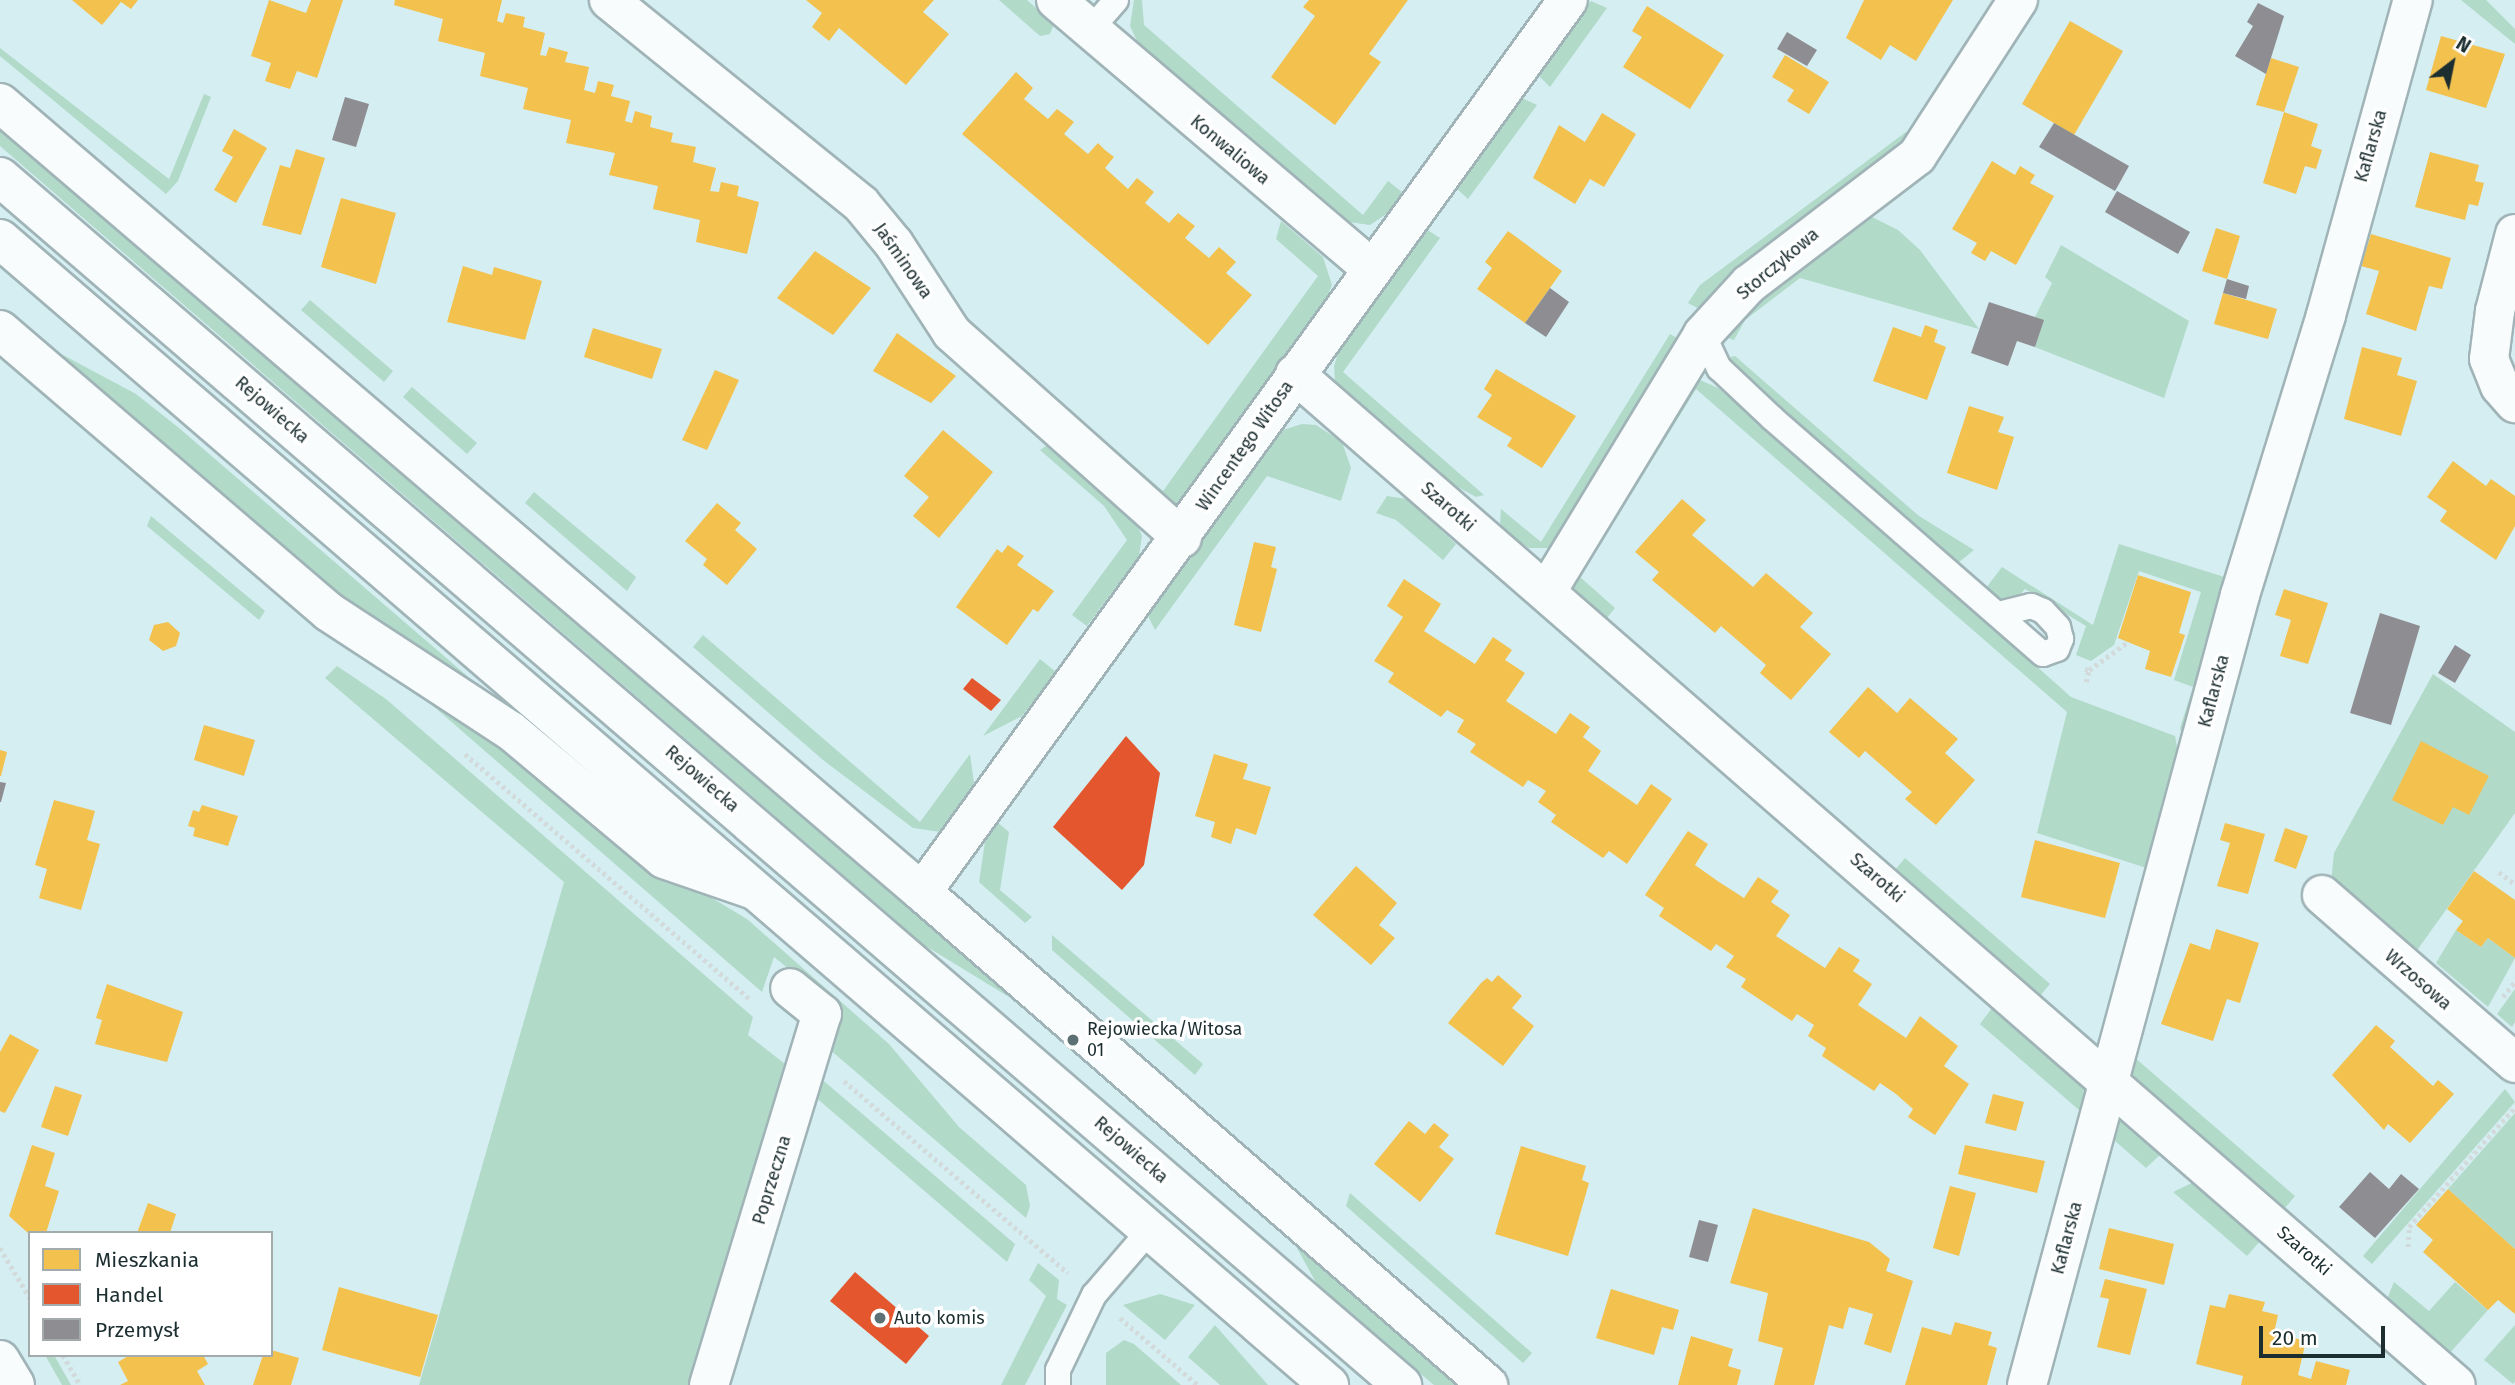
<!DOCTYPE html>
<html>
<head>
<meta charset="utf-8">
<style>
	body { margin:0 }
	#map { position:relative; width:2515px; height:1385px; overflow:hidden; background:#d5eef2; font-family:"Fira Sans",sans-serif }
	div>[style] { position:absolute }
	.green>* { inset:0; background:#b1dac9 }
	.homes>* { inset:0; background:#f2c14e }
	.shops>* { inset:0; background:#e4572e }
	.industry>* { inset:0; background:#8d8d92 }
	.path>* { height:4.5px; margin-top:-2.25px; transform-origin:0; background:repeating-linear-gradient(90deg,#d2dadb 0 3.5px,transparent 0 7px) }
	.roads { filter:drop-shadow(2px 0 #a0b4b7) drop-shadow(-2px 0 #a0b4b7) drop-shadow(0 2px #a0b4b7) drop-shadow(0 -2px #a0b4b7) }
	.service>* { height:24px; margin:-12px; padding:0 12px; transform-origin:12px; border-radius:12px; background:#f9fcfd }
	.minor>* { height:38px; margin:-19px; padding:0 19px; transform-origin:19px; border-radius:19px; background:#f9fcfd }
	.secondary>* { height:38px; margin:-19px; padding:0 19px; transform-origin:19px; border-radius:19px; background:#f9fcfd }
	.trunk>* { height:38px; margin:-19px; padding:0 19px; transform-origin:19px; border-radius:19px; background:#f9fcfd }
	.dots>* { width:19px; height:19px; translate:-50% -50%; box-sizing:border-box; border:4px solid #fff; border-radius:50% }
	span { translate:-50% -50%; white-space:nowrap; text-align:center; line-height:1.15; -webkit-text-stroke:7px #fff; paint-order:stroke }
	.street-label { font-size:18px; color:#1c2e30 }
	.poi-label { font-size:18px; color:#1c2e30 }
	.left { translate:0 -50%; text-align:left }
	.legend { position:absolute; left:28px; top:1231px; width:245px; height:126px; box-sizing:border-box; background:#fff; border:2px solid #a4abac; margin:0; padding:9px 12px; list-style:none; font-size:21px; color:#1c2e30 }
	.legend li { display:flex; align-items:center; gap:14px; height:35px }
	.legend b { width:35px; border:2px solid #a4abac }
	.north { position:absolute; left:2417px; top:28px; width:70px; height:70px; -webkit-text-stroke:5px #fff; paint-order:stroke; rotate:32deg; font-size:19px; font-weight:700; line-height:28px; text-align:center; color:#1c2e30 }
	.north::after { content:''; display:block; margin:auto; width:24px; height:32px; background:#1c2e30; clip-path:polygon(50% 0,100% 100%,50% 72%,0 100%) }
	.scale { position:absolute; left:2259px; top:1326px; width:126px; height:32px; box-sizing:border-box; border:4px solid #1c2e30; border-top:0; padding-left:9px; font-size:21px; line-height:24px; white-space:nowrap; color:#1c2e30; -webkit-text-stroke:5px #fff; paint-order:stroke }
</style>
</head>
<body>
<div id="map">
	<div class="green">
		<i style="clip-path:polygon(999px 0,1027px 0,1054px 24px,1050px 34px,1040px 36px)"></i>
		<i style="clip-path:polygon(1134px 0,1142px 0,1144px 25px,1363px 215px,1388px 181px,1402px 192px,1388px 213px,1370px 225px,1349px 222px,1138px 43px,1130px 26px)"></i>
		<i style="clip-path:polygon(2461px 0,2486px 0,2515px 29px,2515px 44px)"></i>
		<i style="clip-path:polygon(1591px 1px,1607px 8px,1550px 87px,1538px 75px)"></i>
		<i style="clip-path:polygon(0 48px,169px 179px,204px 94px,211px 97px,178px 181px,166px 194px,0 56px)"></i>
		<i style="clip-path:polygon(1520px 97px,1537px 105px,1468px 199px,1456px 188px)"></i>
		<i style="clip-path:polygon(0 117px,1027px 999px,1022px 1005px,924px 945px,0 146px)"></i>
		<i style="clip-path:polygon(1906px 132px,1914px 138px,1705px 312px,1688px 303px,1700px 285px)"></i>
		<i style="clip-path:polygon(1870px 216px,1898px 230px,1920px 250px,1979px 329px,1800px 278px,1745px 320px,1734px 340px,1728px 338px,1731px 326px,1834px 235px)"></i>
		<i style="clip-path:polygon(1281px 221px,1323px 257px,1332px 285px,1326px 299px,1175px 506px,960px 315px,1163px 491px,1318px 276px,1276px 239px)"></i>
		<i style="clip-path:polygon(1426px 229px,1440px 238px,1343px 372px,1484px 495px,1476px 497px,1445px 480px,1335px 382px,1334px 366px,1342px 342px)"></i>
		<i style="clip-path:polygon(2061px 245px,2189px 321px,2164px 398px,2035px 347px,2043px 321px,2035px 317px,2052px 283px,2045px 277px)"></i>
		<i style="clip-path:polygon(310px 300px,393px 371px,384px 382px,301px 310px)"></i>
		<i style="clip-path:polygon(1670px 334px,1682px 341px,1551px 548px,1529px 548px,1509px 534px,1500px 523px,1501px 509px,1541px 542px)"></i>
		<i style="clip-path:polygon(63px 355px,136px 394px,179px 428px,494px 699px,375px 631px,55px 365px)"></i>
		<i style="clip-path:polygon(1735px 356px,1919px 516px,1974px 550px,1958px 563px,1760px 391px,1736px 368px,1730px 357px)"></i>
		<i style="clip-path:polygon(1700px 380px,1718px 388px,1783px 441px,2071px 697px,2175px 736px,2181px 770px,2153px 870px,2037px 833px,2067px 712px,1696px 389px,1580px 577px,1615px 608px,1606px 619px,1578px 596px,1571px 582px,1692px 383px)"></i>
		<i style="clip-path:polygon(412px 387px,477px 443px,467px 454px,403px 397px)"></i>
		<i style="clip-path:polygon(1302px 424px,1316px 425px,1342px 442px,1351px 468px,1341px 501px,1267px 476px,1155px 630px,1147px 614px,1280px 431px)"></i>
		<i style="clip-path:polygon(1046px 446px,1134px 517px,1142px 536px,1139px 556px,1087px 626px,1072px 615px,1127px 540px,1104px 506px,1040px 450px)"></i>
		<i style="clip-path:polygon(534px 492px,636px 577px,627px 591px,525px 503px)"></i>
		<i style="clip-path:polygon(1387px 496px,1407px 499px,1456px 544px,1443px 560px,1396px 520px,1376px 513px)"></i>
		<i style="clip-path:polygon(151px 516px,265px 611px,259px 620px,147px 526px)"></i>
		<i style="clip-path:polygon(2119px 544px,2234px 580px,2186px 751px,2180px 728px,2193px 687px,2174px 680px,2201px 592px,2139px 571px,2114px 645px,2091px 661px,2076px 655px,2086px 626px,2025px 589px,2008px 608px,1986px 588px,2002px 567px,2093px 625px)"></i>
		<i style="clip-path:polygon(703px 635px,920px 822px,970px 754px,974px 783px,941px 832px,913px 828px,823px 760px,693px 647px)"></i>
		<i style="clip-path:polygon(1040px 659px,1056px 672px,1022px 716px,983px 736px)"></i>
		<i style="clip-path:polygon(337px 666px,386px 699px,753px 1017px,748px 1035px,785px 1064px,788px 1081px,755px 1166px,694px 1385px,419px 1385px,564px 882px,325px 678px)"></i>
		<i style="clip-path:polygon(2433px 674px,2515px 732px,2515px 813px,2413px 956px,2331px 882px,2334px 853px)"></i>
		<i style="clip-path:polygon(401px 678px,509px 743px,697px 889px,747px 919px,889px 1044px,959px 1127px,1026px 1185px,1030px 1206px,1026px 1218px,828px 1048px,840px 1010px,774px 957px,762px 992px)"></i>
		<i style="clip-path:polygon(997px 822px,1009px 832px,1000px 890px,1032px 917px,1025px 923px,979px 882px,985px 842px)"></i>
		<i style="clip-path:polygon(1905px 858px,2050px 984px,2040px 996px,1895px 870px)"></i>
		<i style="clip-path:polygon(2456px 930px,2481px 947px,2488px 938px,2515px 958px,2488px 1007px,2436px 963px)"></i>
		<i style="clip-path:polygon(1052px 935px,1203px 1064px,1195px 1075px,1052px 950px)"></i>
		<i style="clip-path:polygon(2515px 989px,2515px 1022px,2512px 1027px,2497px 1014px)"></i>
		<i style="clip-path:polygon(1992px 1008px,2091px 1093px,2087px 1117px,1980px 1024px)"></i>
		<i style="clip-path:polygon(2127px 1051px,2295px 1196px,2284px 1209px,2124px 1072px)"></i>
		<i style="clip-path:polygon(819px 1077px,1015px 1244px,1007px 1262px,813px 1095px)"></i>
		<i style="clip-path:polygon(2505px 1089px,2515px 1102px,2372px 1264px,2363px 1256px)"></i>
		<i style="clip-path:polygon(2515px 1113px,2515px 1249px,2448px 1189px)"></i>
		<i style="clip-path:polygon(2117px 1117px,2161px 1154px,2146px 1168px,2106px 1133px)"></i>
		<i style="clip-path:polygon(2194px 1182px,2261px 1240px,2247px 1256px,2173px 1192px)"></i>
		<i style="clip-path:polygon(1350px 1193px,1532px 1353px,1523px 1363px,1346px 1206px)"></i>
		<i style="clip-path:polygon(1286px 1228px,1470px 1385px,1434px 1385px,1319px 1288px)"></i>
		<i style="clip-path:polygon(1038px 1263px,1059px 1280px,1057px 1299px,1067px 1305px,1025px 1385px,1001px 1385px,1046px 1296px,1029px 1280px)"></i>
		<i style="clip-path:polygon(2394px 1282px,2429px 1311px,2455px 1282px,2488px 1310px,2449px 1354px,2387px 1299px)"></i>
		<i style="clip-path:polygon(1160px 1294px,1195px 1305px,1165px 1340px,1123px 1305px)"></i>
		<i style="clip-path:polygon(1215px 1325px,1268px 1385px,1220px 1385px,1188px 1357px)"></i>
		<i style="clip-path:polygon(2515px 1325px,2515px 1382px,2513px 1384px,2484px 1360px)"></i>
		<i style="clip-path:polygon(1124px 1340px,1134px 1344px,1181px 1385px,1106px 1385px,1106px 1353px)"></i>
		<i style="clip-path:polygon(45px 1355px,54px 1355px,71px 1385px,62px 1385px)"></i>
	</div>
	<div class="homes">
		<i style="clip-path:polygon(72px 0,138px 0,131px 9px,121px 2px,102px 25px)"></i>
		<i style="clip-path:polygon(269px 0,306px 13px,311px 0,343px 0,317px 78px,297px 71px,290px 89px,265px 81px,271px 63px,251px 56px)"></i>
		<i style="clip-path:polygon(395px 0,502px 0,497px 21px,503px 23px,506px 13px,525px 17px,523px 27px,545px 33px,540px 55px,546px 56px,549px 47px,568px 52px,565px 62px,589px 67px,584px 90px,595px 93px,598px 81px,614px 85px,611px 96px,630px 101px,625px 121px,632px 123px,635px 111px,652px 116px,650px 127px,673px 133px,671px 142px,696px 147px,693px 162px,716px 168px,710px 191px,719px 192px,721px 182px,739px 186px,737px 196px,759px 202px,747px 254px,696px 242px,700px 220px,653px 209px,658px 186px,609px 175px,615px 153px,566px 143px,571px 120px,523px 109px,528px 88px,480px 76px,485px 53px,438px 41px,443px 19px,394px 5px)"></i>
		<i style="clip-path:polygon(806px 0,934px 0,923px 12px,949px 34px,906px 85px,839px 28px,829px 41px,812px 27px,822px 13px)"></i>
		<i style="clip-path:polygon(1309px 0,1408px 0,1369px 54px,1381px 62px,1335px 125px,1271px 77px,1315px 16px,1303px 7px)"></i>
		<i style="clip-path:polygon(1864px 0,1953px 0,1916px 61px,1890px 45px,1881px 60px,1846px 38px)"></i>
		<i style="clip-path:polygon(1647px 6px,1724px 55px,1690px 109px,1623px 67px,1642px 37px,1632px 31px)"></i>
		<i style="clip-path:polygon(2070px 21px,2123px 51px,2074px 135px,2022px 104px)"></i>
		<i style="clip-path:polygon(2441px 36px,2505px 54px,2486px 108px,2426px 90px)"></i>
		<i style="clip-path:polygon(1785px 55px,1829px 82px,1809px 114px,1787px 101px,1794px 90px,1772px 77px)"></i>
		<i style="clip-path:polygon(2271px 58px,2299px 67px,2284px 112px,2256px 105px)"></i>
		<i style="clip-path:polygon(1016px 72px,1033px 88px,1024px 99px,1048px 119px,1057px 109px,1074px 122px,1064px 134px,1088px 154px,1098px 143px,1105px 150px,1114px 157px,1105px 168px,1128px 189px,1137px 178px,1154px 192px,1145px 203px,1169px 223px,1178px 213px,1195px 226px,1185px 238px,1209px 258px,1219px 247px,1236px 262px,1226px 273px,1252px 295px,1208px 345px,962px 134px)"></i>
		<i style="clip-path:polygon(2284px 112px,2318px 124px,2311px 146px,2322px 150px,2316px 169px,2305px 166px,2296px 194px,2263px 183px)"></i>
		<i style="clip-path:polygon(1602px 113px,1636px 134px,1604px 187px,1590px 179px,1575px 204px,1533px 178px,1559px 125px,1585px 142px)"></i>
		<i style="clip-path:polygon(234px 129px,267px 148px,236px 203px,214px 190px,233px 157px,222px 151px)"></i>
		<i style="clip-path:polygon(296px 149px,325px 158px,301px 235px,262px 225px,280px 165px,290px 168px)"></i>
		<i style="clip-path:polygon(2430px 152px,2479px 165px,2475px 181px,2484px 183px,2478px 206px,2469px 204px,2465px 220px,2415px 207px)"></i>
		<i style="clip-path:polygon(1992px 161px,2015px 175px,2020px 166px,2035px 175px,2030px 183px,2054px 196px,2016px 265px,1991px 251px,1985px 261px,1971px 253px,1977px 243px,1952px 229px)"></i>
		<i style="clip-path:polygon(341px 198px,396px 213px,376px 284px,321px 267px)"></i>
		<i style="clip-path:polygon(2216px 228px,2240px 236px,2227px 279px,2202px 271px)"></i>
		<i style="clip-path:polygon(1508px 231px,1562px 271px,1525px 323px,1477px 289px,1492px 268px,1485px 262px)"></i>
		<i style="clip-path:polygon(2371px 234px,2451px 258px,2442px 289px,2429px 286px,2416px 331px,2366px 314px,2379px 271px,2361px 266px)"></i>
		<i style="clip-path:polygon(815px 251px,871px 288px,833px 335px,777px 298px)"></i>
		<i style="clip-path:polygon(463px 266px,492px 275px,494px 267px,542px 281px,525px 340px,447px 322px)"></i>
		<i style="clip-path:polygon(2223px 293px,2277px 309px,2268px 339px,2214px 324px)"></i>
		<i style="clip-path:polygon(1925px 325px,1938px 330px,1934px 342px,1946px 347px,1927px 400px,1873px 381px,1893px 327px,1921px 337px)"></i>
		<i style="clip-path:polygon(593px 328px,662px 349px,652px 379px,584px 357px)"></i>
		<i style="clip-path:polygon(897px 333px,956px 376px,931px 403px,873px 371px)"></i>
		<i style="clip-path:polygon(2362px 347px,2402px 358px,2397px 375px,2417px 381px,2401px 436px,2344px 419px)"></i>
		<i style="clip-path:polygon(1496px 369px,1576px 416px,1542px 468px,1507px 446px,1512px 438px,1477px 417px,1492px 395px,1484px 389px)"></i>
		<i style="clip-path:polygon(715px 370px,739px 380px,707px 450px,682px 440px)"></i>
		<i style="clip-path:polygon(1969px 406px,2004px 417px,1998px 432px,2014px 437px,1997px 490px,1947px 473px)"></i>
		<i style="clip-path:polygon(943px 430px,993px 472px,939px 538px,913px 516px,929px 497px,904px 476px)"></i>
		<i style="clip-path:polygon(2453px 461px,2486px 486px,2491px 479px,2515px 496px,2515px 526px,2496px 560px,2440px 521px,2447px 511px,2427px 497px)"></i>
		<i style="clip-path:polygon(1682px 499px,1706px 520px,1692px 535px,1753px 587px,1766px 573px,1813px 613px,1800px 627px,1831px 654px,1791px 700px,1760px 673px,1766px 665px,1721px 626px,1715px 633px,1652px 580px,1659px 572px,1635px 552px)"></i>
		<i style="clip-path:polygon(717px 503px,741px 523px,735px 530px,757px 549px,727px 585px,703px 565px,707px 559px,685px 541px)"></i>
		<i style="clip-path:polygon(1254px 542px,1276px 547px,1271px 567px,1277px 569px,1261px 632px,1234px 625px)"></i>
		<i style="clip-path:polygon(1008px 545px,1024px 556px,1017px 565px,1054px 591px,1038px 612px,1033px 609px,1007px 645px,956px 607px,997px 549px,1002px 553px)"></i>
		<i style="clip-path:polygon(2138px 575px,2191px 592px,2179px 633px,2185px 635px,2171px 677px,2145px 669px,2150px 651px,2118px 638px)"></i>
		<i style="clip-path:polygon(1404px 579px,1441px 604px,1424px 631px,1475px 664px,1493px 637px,1512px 650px,1505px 660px,1525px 673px,1506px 701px,1556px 734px,1570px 713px,1590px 727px,1583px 737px,1601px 751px,1588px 771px,1637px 805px,1651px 784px,1672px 799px,1627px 864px,1609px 851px,1603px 858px,1551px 822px,1556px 815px,1538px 802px,1546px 791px,1528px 780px,1523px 787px,1470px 752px,1476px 744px,1457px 732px,1464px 720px,1447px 710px,1441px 717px,1388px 682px,1394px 673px,1374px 661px,1403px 617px,1387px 606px)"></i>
		<i style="clip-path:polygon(2284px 589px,2328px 603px,2308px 664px,2280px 656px,2291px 620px,2275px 615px)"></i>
		<i style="clip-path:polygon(168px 622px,180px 633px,176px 646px,163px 651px,149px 640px,154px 625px)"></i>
		<i style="clip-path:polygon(1868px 687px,1897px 713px,1910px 698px,1958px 739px,1945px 753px,1975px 780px,1936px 825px,1905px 799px,1912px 792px,1865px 751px,1859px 758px,1829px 732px)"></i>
		<i style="clip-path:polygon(204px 725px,255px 740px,244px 776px,194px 760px)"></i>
		<i style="clip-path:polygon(2421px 741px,2489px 776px,2469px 815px,2453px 807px,2443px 825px,2392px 800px)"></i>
		<i style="clip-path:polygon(0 750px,7px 752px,1px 776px,0 776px)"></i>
		<i style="clip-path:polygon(1214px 754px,1248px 764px,1243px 779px,1271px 787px,1256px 835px,1236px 828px,1231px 844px,1211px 837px,1215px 822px,1195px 816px)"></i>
		<i style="clip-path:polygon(54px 800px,95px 811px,87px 840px,100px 844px,81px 910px,39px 898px,47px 869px,35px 865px)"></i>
		<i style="clip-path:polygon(202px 805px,238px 816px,228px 846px,193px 836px,195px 828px,188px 826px,193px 810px,199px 812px)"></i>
		<i style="clip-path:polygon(2225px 823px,2265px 834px,2248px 894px,2217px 886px,2230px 843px,2220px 840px)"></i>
		<i style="clip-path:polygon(2285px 828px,2308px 836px,2296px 869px,2274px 861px)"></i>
		<i style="clip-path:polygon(1688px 831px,1708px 844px,1695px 865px,1719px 882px,1744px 898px,1758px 877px,1779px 891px,1771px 902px,1790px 915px,1776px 936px,1825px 968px,1839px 947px,1860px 960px,1853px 971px,1872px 984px,1858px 1005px,1906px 1038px,1920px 1016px,1958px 1046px,1944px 1066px,1969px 1084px,1935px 1135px,1908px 1117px,1913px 1109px,1896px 1094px,1880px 1083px,1874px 1091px,1822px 1056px,1826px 1048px,1808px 1036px,1814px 1025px,1797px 1014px,1792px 1021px,1741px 987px,1746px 979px,1726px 967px,1734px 956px,1716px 944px,1711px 951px,1659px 916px,1664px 908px,1645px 895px)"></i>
		<i style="clip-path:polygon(2035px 840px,2120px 863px,2105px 918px,2021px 897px)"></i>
		<i style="clip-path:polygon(1356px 866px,1397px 903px,1379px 925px,1395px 938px,1371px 965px,1313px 915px)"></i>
		<i style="clip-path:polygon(2474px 871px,2515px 900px,2515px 958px,2488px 938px,2481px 947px,2456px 930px,2463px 921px,2447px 909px)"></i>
		<i style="clip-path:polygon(2216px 929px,2259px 943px,2240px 1003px,2227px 999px,2213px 1041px,2161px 1024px,2190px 943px,2210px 950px)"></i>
		<i style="clip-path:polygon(1498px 975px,1522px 996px,1512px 1008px,1534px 1026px,1503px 1066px,1448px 1023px,1481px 983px,1487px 978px,1492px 982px)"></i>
		<i style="clip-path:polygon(107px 984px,183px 1012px,167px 1062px,95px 1044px,102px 1020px,96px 1018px)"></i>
		<i style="clip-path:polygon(2376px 1025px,2395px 1041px,2390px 1047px,2433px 1086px,2438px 1080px,2454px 1094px,2410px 1143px,2388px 1124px,2384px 1130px,2332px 1075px)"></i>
		<i style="clip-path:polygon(10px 1034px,39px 1050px,5px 1113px,0 1111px,0 1052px)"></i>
		<i style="clip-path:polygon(55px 1086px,82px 1095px,68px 1136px,41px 1127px)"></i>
		<i style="clip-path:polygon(1993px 1094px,2024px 1102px,2016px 1131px,1985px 1123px)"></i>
		<i style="clip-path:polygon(1409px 1121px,1425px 1134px,1434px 1123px,1449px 1135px,1439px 1147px,1454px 1159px,1420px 1202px,1374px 1164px)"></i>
		<i style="clip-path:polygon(32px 1145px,55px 1153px,45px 1186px,59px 1191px,46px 1233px,28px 1233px,9px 1216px)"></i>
		<i style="clip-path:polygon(1965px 1145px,2045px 1161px,2037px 1193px,1958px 1174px)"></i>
		<i style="clip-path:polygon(1521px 1146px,1586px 1166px,1582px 1180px,1589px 1183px,1568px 1256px,1495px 1234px)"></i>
		<i style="clip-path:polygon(1950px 1186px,1976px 1193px,1959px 1256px,1933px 1248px)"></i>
		<i style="clip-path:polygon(2448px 1189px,2515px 1249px,2515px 1314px,2498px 1300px,2488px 1310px,2423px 1252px,2433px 1240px,2416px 1225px)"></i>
		<i style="clip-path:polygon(148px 1203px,176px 1214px,170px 1233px,137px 1233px)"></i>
		<i style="clip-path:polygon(1753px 1208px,1869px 1242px,1890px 1259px,1886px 1271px,1913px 1281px,1891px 1353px,1864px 1344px,1873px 1314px,1849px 1307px,1843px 1329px,1829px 1325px,1814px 1385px,1774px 1385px,1783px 1348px,1758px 1341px,1768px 1293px,1730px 1283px)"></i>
		<i style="clip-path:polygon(2109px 1228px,2174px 1244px,2164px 1285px,2099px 1269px)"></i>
		<i style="clip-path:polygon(2105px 1279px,2147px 1289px,2130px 1355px,2097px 1347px,2109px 1299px,2100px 1297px)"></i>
		<i style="clip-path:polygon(339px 1287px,438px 1315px,420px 1377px,322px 1350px)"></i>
		<i style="clip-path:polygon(1611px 1289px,1679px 1310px,1673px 1330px,1662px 1327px,1654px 1355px,1596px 1338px)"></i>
		<i style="clip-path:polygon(2229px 1294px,2265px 1302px,2262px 1311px,2278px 1315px,2274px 1333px,2306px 1341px,2298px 1375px,2311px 1379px,2316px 1361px,2350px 1370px,2346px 1385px,2241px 1385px,2243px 1376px,2196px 1364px,2210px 1305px,2225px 1308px)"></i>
		<i style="clip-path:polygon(1955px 1322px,1992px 1332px,1988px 1345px,1997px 1348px,1987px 1385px,1905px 1385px,1922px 1327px,1951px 1335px)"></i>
		<i style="clip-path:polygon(1691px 1336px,1733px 1349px,1728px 1366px,1741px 1370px,1737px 1385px,1678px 1385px)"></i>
		<i style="clip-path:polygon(271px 1350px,299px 1358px,291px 1385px,253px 1385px,263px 1355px,271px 1355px)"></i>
		<i style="clip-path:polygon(130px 1355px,203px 1355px,208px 1364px,197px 1371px,205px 1385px,120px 1385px,128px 1381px,118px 1362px)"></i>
	</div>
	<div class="shops">
		<i style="clip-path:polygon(972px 678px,1001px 700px,991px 711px,963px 689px)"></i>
		<i style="clip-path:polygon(1126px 736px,1160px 773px,1144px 865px,1122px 890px,1053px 827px)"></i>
		<i style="clip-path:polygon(855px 1272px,929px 1336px,906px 1364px,830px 1301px)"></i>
	</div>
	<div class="industry">
		<i style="clip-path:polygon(2258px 3px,2284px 16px,2266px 74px,2235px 56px,2253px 26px,2247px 22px)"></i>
		<i style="clip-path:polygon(1787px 32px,1817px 50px,1807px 66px,1777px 49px)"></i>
		<i style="clip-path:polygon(345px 97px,369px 104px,356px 147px,332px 140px)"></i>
		<i style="clip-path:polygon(2054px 123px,2129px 166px,2115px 191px,2039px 147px)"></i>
		<i style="clip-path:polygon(2117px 191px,2190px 232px,2178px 254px,2105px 212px)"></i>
		<i style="clip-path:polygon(2227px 279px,2249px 286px,2246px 299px,2223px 293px)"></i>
		<i style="clip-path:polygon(1550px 288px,1569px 302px,1546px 337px,1525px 323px)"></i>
		<i style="clip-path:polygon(1989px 302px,2044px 320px,2035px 347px,2017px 341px,2008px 366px,1971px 353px)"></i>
		<i style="clip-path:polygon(2380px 613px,2420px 626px,2391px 725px,2350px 713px)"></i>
		<i style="clip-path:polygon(2455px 645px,2471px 655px,2455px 683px,2438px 673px)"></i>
		<i style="clip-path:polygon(0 782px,6px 783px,1px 802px,0 802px)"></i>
		<i style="clip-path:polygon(2370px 1172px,2389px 1189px,2401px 1174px,2419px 1189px,2375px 1238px,2339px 1207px)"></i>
		<i style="clip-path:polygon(1699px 1220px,1718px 1225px,1708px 1262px,1689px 1257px)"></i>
	</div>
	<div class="path">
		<i style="left:2085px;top:669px;width:4px;rotate:14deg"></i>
		<i style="left:2089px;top:670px;width:49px;rotate:-35.9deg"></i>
		<i style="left:2086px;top:682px;width:12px;rotate:-76deg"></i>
		<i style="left:465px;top:754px;width:376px;rotate:40.7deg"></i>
		<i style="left:2499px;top:872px;width:20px;rotate:37deg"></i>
		<i style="left:2503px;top:997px;width:20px;rotate:-53deg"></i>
		<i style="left:844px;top:1081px;width:295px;rotate:40.6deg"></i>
		<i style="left:2408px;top:1247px;width:20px;rotate:-87deg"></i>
		<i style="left:2409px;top:1227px;width:160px;rotate:-48.5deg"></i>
		<i style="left:0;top:1248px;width:58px;rotate:59deg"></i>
		<i style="left:1120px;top:1318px;width:103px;rotate:40.7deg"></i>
		<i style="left:63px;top:1355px;width:34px;rotate:60deg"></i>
	</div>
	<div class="roads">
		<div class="service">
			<i style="left:1091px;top:29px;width:38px;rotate:-49deg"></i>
			<i style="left:1703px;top:334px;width:38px;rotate:65deg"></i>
			<i style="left:1719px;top:368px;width:73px;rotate:43.3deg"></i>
			<i style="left:1772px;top:418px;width:359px;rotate:41.1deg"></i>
			<i style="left:2043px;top:654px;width:15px;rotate:-20deg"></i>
			<i style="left:2057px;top:649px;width:11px;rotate:-68deg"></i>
			<i style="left:2061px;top:639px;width:12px;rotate:-104deg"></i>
			<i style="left:2058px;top:627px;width:22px;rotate:-133deg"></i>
			<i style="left:2043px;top:611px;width:13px;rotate:-157deg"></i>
			<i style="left:2031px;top:606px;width:33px;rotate:166deg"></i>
			<i style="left:1058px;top:1385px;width:15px;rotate:-90deg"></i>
			<i style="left:1058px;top:1370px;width:83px;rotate:-64.4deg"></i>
			<i style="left:1094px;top:1295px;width:86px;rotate:-49.3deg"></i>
		</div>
		<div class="minor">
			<i style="left:609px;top:0;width:324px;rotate:39deg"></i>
			<i style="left:861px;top:204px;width:52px;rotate:50.5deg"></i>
			<i style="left:894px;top:244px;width:106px;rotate:56.9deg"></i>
			<i style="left:952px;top:333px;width:308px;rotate:41.7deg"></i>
			<i style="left:1056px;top:0;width:414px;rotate:40.4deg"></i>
			<i style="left:0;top:103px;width:1214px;rotate:40.56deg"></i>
			<i style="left:922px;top:892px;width:751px;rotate:41.06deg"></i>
			<i style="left:2515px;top:234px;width:80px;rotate:104.6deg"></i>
			<i style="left:2495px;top:311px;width:48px;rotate:97.1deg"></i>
			<i style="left:2489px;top:359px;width:29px;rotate:68deg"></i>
			<i style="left:2500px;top:386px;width:23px;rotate:49deg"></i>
			<i style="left:0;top:330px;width:433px;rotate:40.6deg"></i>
			<i style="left:329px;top:612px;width:217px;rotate:33.2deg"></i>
			<i style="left:511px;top:731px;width:199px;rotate:39.9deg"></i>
			<i style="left:664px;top:859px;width:92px;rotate:19deg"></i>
			<i style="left:1295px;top:374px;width:1539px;rotate:41.05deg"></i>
			<i style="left:1547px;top:591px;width:301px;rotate:-58.7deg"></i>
			<i style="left:1703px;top:334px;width:68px;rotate:-47.4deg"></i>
			<i style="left:1749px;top:284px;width:211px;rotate:-37.3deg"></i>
			<i style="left:1917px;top:156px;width:186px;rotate:-57.1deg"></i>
			<i style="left:922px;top:892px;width:1101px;rotate:-54.09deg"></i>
			<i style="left:2322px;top:895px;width:256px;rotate:41deg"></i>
			<i style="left:709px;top:1385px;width:388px;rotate:-73.1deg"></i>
			<i style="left:822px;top:1014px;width:41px;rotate:-140.9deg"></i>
			<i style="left:2027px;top:1385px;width:818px;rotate:-74.91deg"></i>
			<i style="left:2240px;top:595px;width:293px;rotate:-72.9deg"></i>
			<i style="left:2326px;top:315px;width:327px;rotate:-74.6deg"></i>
		</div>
		<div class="secondary">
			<i style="left:0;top:1360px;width:29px;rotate:59deg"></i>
		</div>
		<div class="trunk">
			<i style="left:0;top:177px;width:1851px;rotate:40.75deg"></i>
			<i style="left:0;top:239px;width:1755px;rotate:40.77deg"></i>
		</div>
	</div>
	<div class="dots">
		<i style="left:1073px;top:1040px;background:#5d7174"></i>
		<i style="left:880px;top:1318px;background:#5d7174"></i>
	</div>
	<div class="street-label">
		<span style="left:2371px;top:146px;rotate:-74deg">Kaflarska</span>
		<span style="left:1230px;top:150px;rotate:40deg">Konwaliowa</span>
		<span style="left:903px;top:261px;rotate:55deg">Jaśminowa</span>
		<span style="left:1778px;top:264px;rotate:-40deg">Storczykowa</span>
		<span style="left:272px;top:410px;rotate:41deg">Rejowiecka</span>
		<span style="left:1245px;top:446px;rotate:-55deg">Wincentego Witosa</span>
		<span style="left:1448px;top:507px;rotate:41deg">Szarotki</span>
		<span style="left:2214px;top:691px;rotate:-75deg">Kaflarska</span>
		<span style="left:702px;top:779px;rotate:41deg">Rejowiecka</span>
		<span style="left:1877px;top:878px;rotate:41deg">Szarotki</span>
		<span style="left:2418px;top:980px;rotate:41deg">Wrzosowa</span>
		<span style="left:1131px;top:1150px;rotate:41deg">Rejowiecka</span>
		<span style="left:772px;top:1180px;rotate:-73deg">Poprzeczna</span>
		<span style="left:2067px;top:1238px;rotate:-75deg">Kaflarska</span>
		<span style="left:2304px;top:1251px;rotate:41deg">Szarotki</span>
	</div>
	<div class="poi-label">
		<span class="left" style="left:1087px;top:1040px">Rejowiecka/Witosa<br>01</span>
		<span class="left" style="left:894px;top:1318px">Auto komis</span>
	</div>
	<ul class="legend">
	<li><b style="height:19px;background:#f2c14e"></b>Mieszkania</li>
	<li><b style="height:19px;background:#e4572e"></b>Handel</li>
	<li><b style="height:19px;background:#8d8d92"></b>Przemysł</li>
	</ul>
	<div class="north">N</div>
	<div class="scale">20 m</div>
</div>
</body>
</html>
